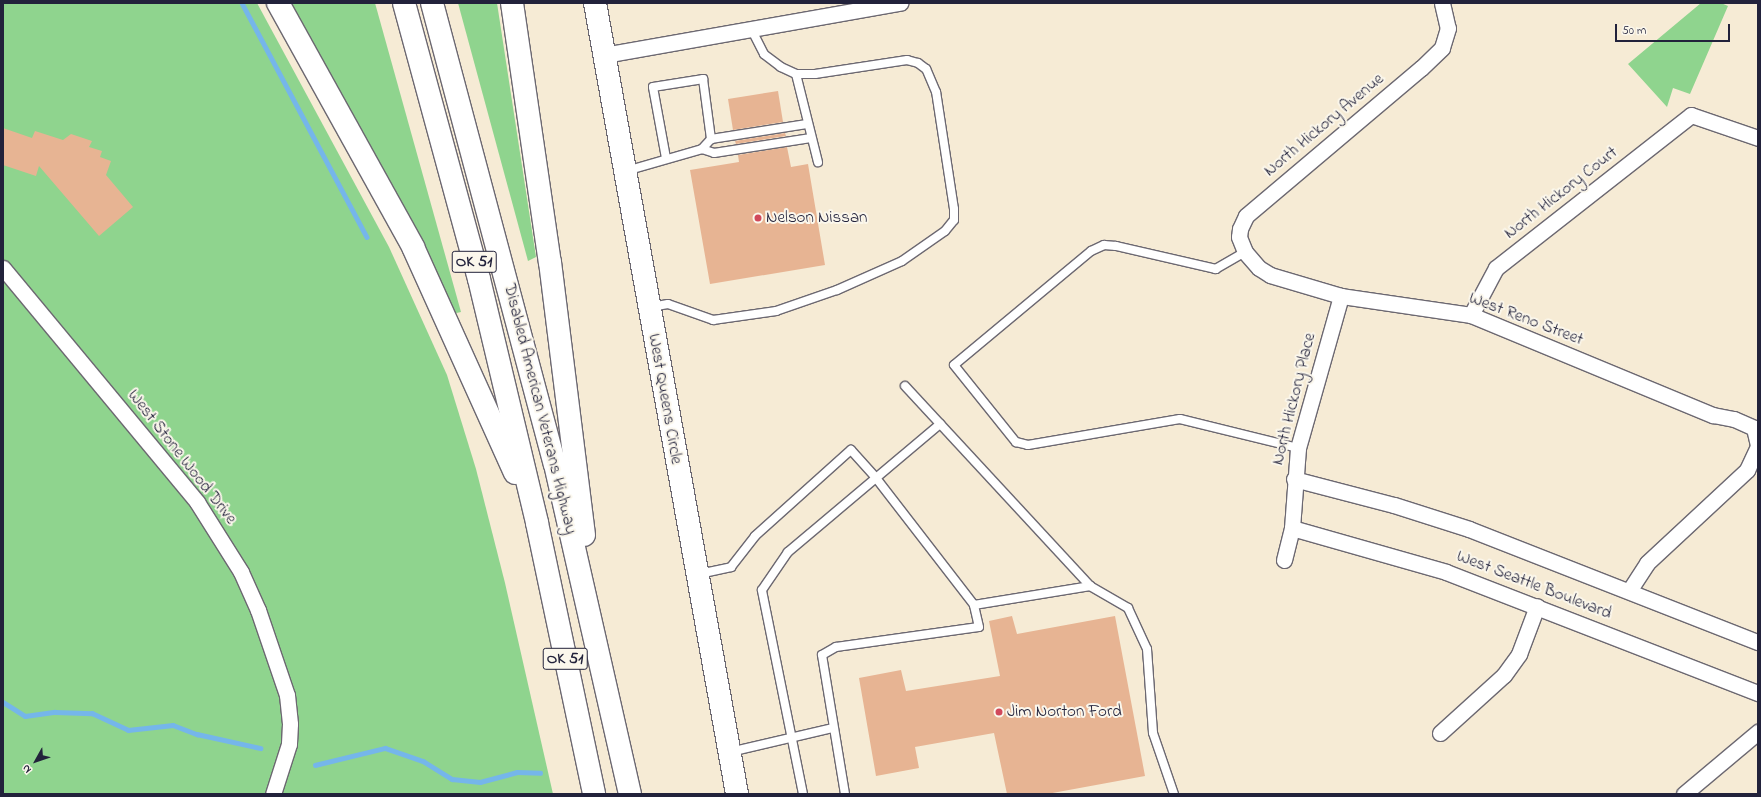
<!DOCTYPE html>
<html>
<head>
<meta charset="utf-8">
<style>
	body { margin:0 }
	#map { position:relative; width:1761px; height:797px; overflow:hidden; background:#f6ebd5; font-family:"Indie Flower",sans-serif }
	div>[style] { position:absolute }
	.green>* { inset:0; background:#8fd48e }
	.stream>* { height:4.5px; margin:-2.25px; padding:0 2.25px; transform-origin:2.25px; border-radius:2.25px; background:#75b6ea }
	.building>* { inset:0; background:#e7b493 }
	.roads { filter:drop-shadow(1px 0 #6c6871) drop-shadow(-1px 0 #6c6871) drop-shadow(0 1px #6c6871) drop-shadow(0 -1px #6c6871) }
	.lane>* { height:8px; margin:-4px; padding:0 4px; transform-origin:4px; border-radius:4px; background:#fff }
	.street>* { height:15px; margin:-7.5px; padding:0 7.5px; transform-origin:7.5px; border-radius:7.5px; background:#fff }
	.secondary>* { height:22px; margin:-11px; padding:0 11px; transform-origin:11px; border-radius:11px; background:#fff }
	.highway>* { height:22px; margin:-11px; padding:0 11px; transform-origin:11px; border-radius:11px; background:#fff }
	.dots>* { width:11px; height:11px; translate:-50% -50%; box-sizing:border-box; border:2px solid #fbf7ec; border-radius:50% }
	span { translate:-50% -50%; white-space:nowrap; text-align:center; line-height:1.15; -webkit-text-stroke:4px #fbf7ec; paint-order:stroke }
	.shield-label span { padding:1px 3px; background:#fbf7ec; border:1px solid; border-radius:3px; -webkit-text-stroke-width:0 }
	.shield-label { font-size:16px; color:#22223b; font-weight:700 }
	.street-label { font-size:17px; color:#22223b }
	.poi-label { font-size:17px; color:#22223b }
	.left { translate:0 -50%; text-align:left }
	.frame { position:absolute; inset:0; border:4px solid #22223b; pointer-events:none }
	.north { position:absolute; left:16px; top:741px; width:40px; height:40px; -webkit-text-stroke:3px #fbf7ec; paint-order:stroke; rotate:230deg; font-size:11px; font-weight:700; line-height:16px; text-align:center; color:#22223b }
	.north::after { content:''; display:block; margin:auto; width:14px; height:18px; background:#22223b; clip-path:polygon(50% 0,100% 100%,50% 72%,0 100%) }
	.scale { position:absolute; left:1615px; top:24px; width:115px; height:18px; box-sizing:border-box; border:2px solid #22223b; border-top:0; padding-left:5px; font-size:12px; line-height:14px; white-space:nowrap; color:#22223b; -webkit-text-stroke:3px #fbf7ec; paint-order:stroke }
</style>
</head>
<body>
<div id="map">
	<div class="green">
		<i style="clip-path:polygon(3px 3px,257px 3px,389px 247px,447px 375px,476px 469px,505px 583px,553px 794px,3px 794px)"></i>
		<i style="clip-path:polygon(289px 3px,375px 3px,461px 312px,452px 314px)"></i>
		<i style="clip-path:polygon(458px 3px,497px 3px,536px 257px,528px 261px)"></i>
		<i style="clip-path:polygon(1701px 3px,1721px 3px,1728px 6px,1690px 94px,1673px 88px,1667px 107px,1628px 64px)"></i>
	</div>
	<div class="stream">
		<i style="left:242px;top:3px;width:265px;rotate:61.9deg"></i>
		<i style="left:3px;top:702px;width:26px;rotate:32deg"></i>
		<i style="left:25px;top:716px;width:30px;rotate:-8deg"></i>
		<i style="left:55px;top:712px;width:37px;rotate:2deg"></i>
		<i style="left:92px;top:713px;width:40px;rotate:25deg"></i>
		<i style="left:128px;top:730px;width:45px;rotate:-6.3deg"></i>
		<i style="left:173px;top:725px;width:26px;rotate:21deg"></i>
		<i style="left:197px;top:734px;width:65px;rotate:12.5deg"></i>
		<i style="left:315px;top:765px;width:72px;rotate:-13.7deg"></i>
		<i style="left:385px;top:748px;width:40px;rotate:18.9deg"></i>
		<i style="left:423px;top:761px;width:34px;rotate:32deg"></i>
		<i style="left:452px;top:779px;width:28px;rotate:6deg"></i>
		<i style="left:480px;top:782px;width:38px;rotate:-15deg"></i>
		<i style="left:517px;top:772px;width:23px;rotate:2deg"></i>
	</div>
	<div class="building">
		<i style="clip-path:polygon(778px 91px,783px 122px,733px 130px,728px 99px)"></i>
		<i style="clip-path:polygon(3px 128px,32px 138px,35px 131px,63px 140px,71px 134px,92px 141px,89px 147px,102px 151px,100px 157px,111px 161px,106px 175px,133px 207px,99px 236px,39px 166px,36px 176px,3px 165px)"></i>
		<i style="clip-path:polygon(785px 133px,786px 136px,736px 144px,735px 141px)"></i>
		<i style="clip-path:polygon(787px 147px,791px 167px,808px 164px,825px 265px,710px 284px,690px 170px,739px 162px,738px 155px)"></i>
		<i style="clip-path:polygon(1012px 616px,1017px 634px,1115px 616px,1145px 776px,1047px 794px,1007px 794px,994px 733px,915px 747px,919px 768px,876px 776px,859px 678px,901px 670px,906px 691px,1000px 676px,989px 621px)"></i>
	</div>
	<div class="roads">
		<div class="lane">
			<i style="left:796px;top:74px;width:91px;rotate:76deg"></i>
			<i style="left:702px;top:149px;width:13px;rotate:18deg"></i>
			<i style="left:714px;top:153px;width:98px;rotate:-8.8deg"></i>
			<i style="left:666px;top:158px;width:72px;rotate:-100.4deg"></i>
			<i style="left:653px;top:87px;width:51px;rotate:-9.1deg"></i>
			<i style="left:703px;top:79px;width:61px;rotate:82.4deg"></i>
			<i style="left:626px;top:171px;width:79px;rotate:-16.1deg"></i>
			<i style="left:702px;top:149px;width:13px;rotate:-48deg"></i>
			<i style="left:711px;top:139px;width:97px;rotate:-8.9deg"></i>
			<i style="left:1245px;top:252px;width:34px;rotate:150deg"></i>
			<i style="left:1216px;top:269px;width:103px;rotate:-167deg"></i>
			<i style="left:1116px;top:246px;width:12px;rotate:-175deg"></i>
			<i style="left:1104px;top:245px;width:14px;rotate:155deg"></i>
			<i style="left:1091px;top:251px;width:178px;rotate:140.2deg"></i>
			<i style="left:954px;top:365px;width:99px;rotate:51.2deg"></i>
			<i style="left:1016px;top:442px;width:12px;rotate:14deg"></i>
			<i style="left:1028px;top:445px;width:154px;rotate:-9.7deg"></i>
			<i style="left:1180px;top:419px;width:122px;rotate:13.8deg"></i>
			<i style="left:651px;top:307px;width:17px;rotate:-10deg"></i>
			<i style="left:668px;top:304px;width:48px;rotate:19.6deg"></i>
			<i style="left:713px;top:320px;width:64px;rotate:-8.1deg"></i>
			<i style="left:776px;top:311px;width:65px;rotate:-19deg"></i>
			<i style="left:837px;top:290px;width:71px;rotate:-24deg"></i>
			<i style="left:902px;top:261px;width:52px;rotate:-34.9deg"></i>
			<i style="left:945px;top:231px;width:14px;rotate:-51deg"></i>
			<i style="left:954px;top:220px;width:11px;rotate:-90deg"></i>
			<i style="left:954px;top:209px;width:118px;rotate:-98.7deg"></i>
			<i style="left:936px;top:92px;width:25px;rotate:-113deg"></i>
			<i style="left:926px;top:69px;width:10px;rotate:-143deg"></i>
			<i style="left:918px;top:63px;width:11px;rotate:-165deg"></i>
			<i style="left:907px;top:60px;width:93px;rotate:171.3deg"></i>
			<i style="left:815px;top:74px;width:19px;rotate:180deg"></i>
			<i style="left:796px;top:74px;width:17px;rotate:-155deg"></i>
			<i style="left:781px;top:67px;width:21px;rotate:-143deg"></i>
			<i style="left:764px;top:54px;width:29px;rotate:-117deg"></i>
			<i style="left:905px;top:386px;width:272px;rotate:47.2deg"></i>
			<i style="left:1090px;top:586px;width:44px;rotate:30.1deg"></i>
			<i style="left:1128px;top:608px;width:45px;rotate:65.1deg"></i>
			<i style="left:1147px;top:649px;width:84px;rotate:85.9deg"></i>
			<i style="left:1153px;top:733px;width:65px;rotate:71deg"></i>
			<i style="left:699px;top:574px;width:33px;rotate:-12deg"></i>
			<i style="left:731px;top:567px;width:39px;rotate:-52deg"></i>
			<i style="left:755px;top:536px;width:129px;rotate:-41.9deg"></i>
			<i style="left:851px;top:450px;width:38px;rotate:48deg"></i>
			<i style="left:876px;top:478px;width:160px;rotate:52.3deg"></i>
			<i style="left:730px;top:752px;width:106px;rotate:-13.1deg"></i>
			<i style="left:803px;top:794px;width:208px;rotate:-101.4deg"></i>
			<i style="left:762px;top:590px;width:46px;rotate:-55.6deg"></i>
			<i style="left:788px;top:552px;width:199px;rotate:-40.1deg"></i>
			<i style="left:845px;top:794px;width:141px;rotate:-99.4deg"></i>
			<i style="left:822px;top:655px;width:16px;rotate:-30deg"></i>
			<i style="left:836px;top:647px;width:144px;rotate:-8deg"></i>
			<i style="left:979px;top:627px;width:23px;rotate:-103deg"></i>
			<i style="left:974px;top:605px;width:118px;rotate:-9.3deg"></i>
		</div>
		<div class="street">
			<i style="left:1442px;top:3px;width:26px;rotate:77deg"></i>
			<i style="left:1448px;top:28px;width:21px;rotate:107deg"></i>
			<i style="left:1442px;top:48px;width:29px;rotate:136deg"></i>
			<i style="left:1421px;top:68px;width:229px;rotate:139.8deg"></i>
			<i style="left:1246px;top:216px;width:14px;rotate:115deg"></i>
			<i style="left:1240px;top:229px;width:8px;rotate:97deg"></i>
			<i style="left:1239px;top:237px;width:16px;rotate:68deg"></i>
			<i style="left:1245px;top:252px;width:21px;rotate:49deg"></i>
			<i style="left:1259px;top:268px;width:13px;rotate:32deg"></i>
			<i style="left:1270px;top:275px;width:74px;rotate:16.5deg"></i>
			<i style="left:1341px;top:296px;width:131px;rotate:8.3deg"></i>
			<i style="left:1471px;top:315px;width:262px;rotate:22.5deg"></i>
			<i style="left:1713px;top:415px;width:21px;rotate:11deg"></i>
			<i style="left:1734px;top:419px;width:22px;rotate:24deg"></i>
			<i style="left:1754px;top:428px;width:18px;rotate:77deg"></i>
			<i style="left:604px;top:55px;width:301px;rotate:-10deg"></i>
			<i style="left:3px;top:268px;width:304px;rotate:50.3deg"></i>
			<i style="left:197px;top:502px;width:83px;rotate:57.8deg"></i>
			<i style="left:241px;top:572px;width:42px;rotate:65.9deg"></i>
			<i style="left:258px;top:610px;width:90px;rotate:71.2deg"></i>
			<i style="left:287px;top:695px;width:29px;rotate:84deg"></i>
			<i style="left:290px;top:724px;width:20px;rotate:93deg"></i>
			<i style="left:289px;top:744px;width:52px;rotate:107.7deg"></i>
			<i style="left:1471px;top:315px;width:53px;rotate:-62deg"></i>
			<i style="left:1496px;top:268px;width:248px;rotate:-38.1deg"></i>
			<i style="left:1691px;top:115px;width:71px;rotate:18.9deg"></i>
			<i style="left:1294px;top:479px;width:103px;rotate:14.6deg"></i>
			<i style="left:1394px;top:505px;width:79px;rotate:17.7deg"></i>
			<i style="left:1469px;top:529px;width:310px;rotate:21.4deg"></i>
			<i style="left:1292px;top:528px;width:160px;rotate:15.9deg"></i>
			<i style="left:1446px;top:572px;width:335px;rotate:21.2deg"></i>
			<i style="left:1284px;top:560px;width:33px;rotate:-76deg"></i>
			<i style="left:1292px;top:528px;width:80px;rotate:-85.7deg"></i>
			<i style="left:1298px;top:448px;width:158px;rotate:-74.2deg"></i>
			<i style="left:1629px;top:591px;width:33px;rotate:-57deg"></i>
			<i style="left:1647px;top:563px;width:137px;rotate:-42.9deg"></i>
			<i style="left:1747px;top:470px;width:26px;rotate:-65deg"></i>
			<i style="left:1440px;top:733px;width:86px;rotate:-42.2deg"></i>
			<i style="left:1504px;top:675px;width:26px;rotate:-54deg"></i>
			<i style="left:1519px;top:654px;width:51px;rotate:-69.4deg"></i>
			<i style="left:1684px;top:794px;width:97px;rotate:-40deg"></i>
		</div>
		<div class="secondary">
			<i style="left:595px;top:3px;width:804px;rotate:79.82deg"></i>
		</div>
		<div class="highway">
			<i style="left:278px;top:3px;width:279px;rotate:61deg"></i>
			<i style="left:413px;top:247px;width:248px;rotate:65.7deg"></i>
			<i style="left:404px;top:3px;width:286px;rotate:74.8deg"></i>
			<i style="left:479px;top:279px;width:251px;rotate:76.6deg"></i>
			<i style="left:537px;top:523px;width:277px;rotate:78.1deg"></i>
			<i style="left:432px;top:3px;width:477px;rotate:75.1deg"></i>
			<i style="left:555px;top:464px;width:338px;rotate:77.2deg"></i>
			<i style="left:512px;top:3px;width:262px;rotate:81.7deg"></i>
			<i style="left:550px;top:262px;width:275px;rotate:82.9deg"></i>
		</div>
	</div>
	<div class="dots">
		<i style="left:758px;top:218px;background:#d1495b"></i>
		<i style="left:999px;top:712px;background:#d1495b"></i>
	</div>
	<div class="shield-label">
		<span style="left:474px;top:262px">OK 51</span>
		<span style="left:565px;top:659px">OK 51</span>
	</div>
	<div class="street-label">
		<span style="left:1324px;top:125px;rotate:-40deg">North Hickory Avenue</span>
		<span style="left:1561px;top:193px;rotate:-38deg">North Hickory Court</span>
		<span style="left:1526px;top:319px;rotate:21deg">West Reno Street</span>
		<span style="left:665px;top:399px;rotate:80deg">West Queens Circle</span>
		<span style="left:1294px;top:399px;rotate:-76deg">North Hickory Place</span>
		<span style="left:540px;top:409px;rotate:76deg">Disabled American Veterans Highway</span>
		<span style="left:182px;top:457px;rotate:52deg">West Stone Wood Drive</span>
		<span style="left:1534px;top:585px;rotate:21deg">West Seattle Boulevard</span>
	</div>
	<div class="poi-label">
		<span class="left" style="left:766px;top:218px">Nelson Nissan</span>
		<span class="left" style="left:1007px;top:712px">Jim Norton Ford</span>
	</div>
	<div class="frame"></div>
	<div class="north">N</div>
	<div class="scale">50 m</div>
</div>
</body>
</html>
